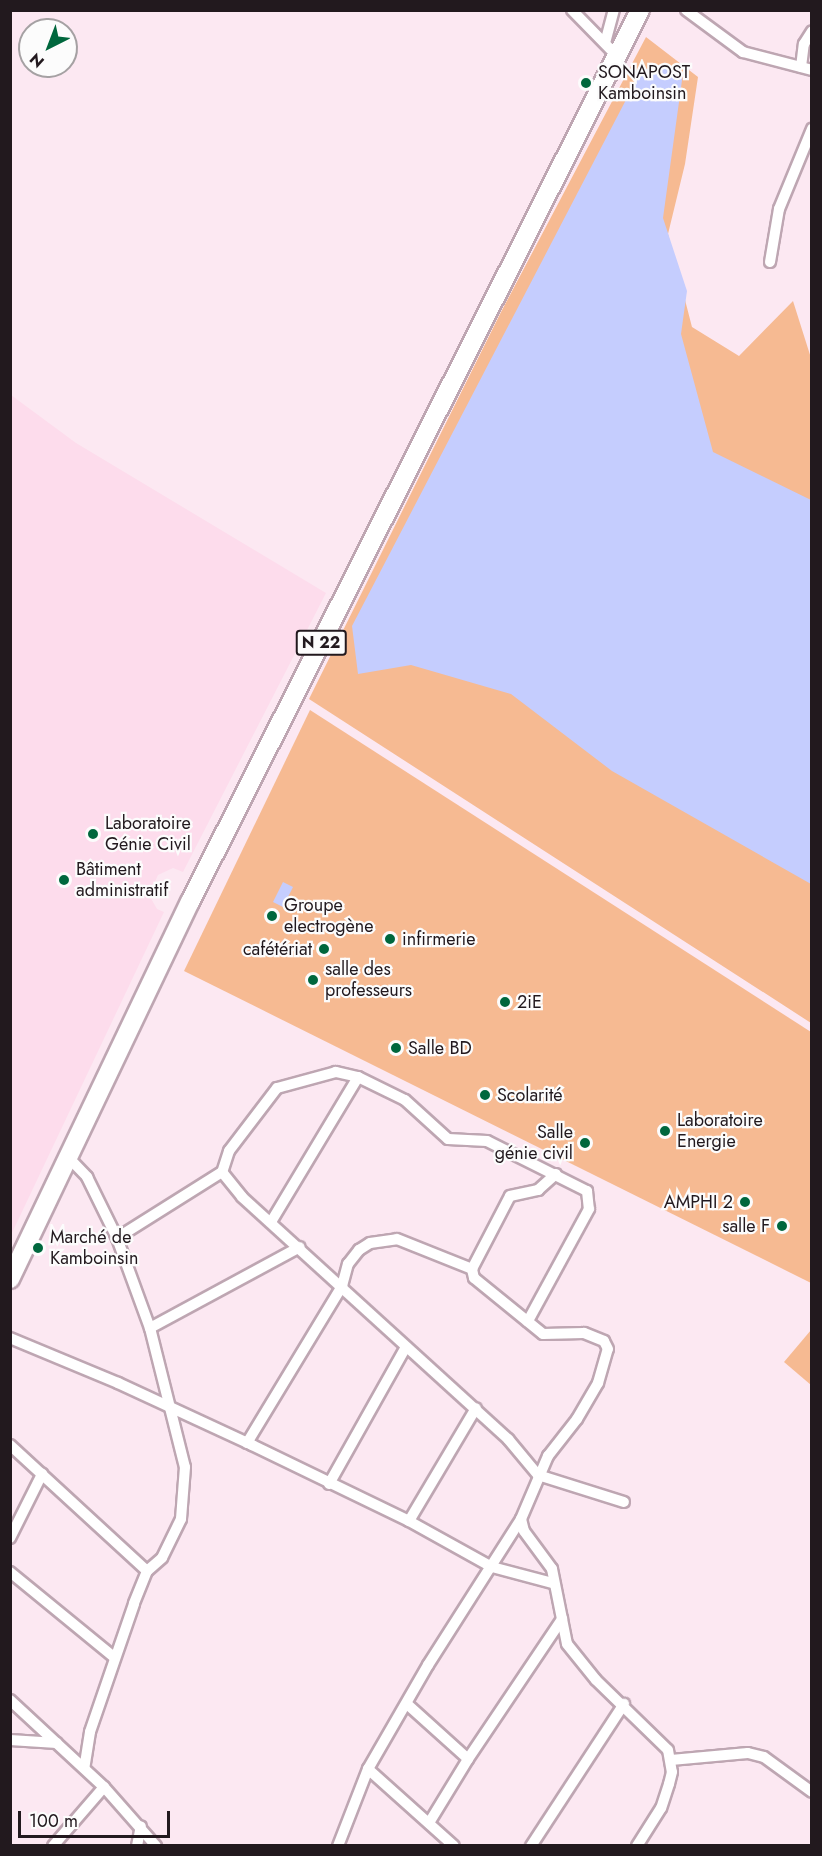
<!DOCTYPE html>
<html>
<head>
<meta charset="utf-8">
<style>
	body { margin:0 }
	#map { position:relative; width:822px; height:1856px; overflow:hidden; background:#fce8f2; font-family:Jost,sans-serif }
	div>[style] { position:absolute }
	.built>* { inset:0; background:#fddcec }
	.green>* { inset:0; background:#f6ba92 }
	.water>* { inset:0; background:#c5cdfe }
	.roads { filter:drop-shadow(2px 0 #bea6b2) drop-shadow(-2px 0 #bea6b2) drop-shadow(0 2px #bea6b2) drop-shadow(0 -2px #bea6b2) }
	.minor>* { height:10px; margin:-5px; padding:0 5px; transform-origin:5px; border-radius:5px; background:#fff }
	.primary>* { height:18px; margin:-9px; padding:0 9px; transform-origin:9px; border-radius:9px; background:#fff }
	.dots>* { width:16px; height:16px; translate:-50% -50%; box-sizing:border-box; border:3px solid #fcfcfc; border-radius:50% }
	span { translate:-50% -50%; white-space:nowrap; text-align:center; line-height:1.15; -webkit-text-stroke:4.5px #fcfcfc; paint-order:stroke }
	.shield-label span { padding:2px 4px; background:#fcfcfc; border:2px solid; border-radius:4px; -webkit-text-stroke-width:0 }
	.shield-label { font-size:16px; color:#22191e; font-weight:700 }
	.poi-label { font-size:18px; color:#22191e }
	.left { translate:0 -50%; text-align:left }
	.right { translate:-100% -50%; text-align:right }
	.frame { position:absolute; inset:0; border:12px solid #22191e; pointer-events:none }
	.north { position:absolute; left:18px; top:18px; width:60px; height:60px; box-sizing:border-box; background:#fcfcfc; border:2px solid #a5a1a3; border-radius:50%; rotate:222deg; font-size:16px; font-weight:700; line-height:24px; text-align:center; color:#22191e }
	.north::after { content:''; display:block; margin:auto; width:21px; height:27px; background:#00673d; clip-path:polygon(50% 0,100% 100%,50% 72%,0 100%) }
	.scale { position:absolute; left:18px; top:1811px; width:152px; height:27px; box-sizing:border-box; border:3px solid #22191e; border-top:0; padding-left:8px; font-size:18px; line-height:21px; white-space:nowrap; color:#22191e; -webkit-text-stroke:4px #fcfcfc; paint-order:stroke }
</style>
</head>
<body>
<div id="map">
	<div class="built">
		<i style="clip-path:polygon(11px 395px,76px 443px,326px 593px,183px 872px,173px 868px,158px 875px,149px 895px,157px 909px,164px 912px,11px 1235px)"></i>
	</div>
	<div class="green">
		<i style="clip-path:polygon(646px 37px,698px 77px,685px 164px,668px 234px,692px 327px,739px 356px,793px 301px,811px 358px,811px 1023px,309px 699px,501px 312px)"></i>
		<i style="clip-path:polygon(310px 710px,811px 1032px,811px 1283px,184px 971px)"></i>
		<i style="clip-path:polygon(811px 1330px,811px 1385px,784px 1362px)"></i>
	</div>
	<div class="water">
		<i style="clip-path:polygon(662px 64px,683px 73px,663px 218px,687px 291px,681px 334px,713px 452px,811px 500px,811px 884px,612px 771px,511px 694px,411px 665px,358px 674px,352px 626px,641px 71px)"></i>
		<i style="clip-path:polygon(283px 882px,293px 887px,283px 907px,273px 902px)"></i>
	</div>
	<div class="roads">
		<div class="minor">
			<i style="left:572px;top:10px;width:64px;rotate:45.6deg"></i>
			<i style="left:686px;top:10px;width:71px;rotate:36.4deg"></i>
			<i style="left:743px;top:52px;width:71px;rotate:14.6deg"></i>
			<i style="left:605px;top:43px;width:34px;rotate:-75deg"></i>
			<i style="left:801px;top:67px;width:23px;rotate:-83deg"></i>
			<i style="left:804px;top:44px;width:15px;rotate:-58deg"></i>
			<i style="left:770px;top:262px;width:54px;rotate:-80.4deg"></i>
			<i style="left:779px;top:209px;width:87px;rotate:-67.6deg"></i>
			<i style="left:358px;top:1077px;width:23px;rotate:-167deg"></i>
			<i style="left:336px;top:1072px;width:61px;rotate:164.8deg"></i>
			<i style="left:277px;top:1088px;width:79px;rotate:127.3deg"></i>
			<i style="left:229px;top:1151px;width:22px;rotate:108deg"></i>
			<i style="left:222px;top:1172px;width:32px;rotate:51deg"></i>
			<i style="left:242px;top:1197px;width:360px;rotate:42.3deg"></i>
			<i style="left:508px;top:1439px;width:47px;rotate:50.2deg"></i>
			<i style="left:538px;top:1475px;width:90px;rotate:17.4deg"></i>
			<i style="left:68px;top:1157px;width:28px;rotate:46deg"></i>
			<i style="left:87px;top:1177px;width:68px;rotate:63.8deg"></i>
			<i style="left:117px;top:1238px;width:96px;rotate:69.9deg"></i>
			<i style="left:150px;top:1328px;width:143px;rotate:75.9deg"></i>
			<i style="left:185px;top:1467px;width:52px;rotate:94.4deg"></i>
			<i style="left:181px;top:1519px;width:43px;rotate:116deg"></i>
			<i style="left:162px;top:1558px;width:20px;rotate:139deg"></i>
			<i style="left:147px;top:1571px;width:35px;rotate:112deg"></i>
			<i style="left:134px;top:1604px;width:135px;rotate:109deg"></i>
			<i style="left:90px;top:1732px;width:36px;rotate:99deg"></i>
			<i style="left:271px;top:1222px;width:169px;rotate:-59deg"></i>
			<i style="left:358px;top:1077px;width:52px;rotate:26.1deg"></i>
			<i style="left:405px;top:1100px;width:58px;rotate:42.2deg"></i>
			<i style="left:448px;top:1139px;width:39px;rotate:3deg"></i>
			<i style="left:487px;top:1141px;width:112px;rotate:26.6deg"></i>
			<i style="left:587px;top:1191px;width:18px;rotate:84deg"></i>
			<i style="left:589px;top:1209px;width:128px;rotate:118.6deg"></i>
			<i style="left:117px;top:1238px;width:124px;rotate:-32.2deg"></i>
			<i style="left:150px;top:1328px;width:170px;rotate:-28.4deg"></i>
			<i style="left:10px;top:1338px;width:117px;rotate:22.6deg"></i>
			<i style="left:118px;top:1383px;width:148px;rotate:24.8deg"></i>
			<i style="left:252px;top:1445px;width:174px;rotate:25.8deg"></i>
			<i style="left:409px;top:1521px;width:95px;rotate:29deg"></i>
			<i style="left:492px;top:1567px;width:62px;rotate:14.9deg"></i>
			<i style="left:247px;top:1443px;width:184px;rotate:-58.8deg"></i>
			<i style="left:342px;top:1286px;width:23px;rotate:-75deg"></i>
			<i style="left:348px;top:1264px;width:18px;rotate:-52deg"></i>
			<i style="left:359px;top:1250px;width:13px;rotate:-32deg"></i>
			<i style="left:370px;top:1243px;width:27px;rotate:-8deg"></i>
			<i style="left:397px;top:1239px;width:81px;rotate:21.8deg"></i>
			<i style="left:10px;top:1445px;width:186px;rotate:42.6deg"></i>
			<i style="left:329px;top:1484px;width:157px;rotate:-60.7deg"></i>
			<i style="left:521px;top:1519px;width:12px;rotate:76deg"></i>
			<i style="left:524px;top:1531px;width:47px;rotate:53.6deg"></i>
			<i style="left:552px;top:1569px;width:76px;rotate:78.7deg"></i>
			<i style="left:567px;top:1644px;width:46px;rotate:51.1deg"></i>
			<i style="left:596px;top:1680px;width:100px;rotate:44.2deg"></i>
			<i style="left:668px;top:1750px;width:22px;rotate:80deg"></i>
			<i style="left:672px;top:1772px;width:12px;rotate:104deg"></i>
			<i style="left:669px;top:1784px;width:25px;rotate:108deg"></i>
			<i style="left:661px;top:1808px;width:45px;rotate:122.3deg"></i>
			<i style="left:409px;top:1521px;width:131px;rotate:-59.3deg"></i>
			<i style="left:10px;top:1538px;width:72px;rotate:-63.4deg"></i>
			<i style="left:10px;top:1572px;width:134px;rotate:39.3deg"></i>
			<i style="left:10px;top:1700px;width:128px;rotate:42.8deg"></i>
			<i style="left:104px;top:1787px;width:79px;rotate:48.6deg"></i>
			<i style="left:407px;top:1704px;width:82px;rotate:42deg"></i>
			<i style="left:468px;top:1759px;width:169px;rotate:-56.1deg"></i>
			<i style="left:10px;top:1740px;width:47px;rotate:3.7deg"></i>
			<i style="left:671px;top:1760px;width:77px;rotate:-5.2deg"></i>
			<i style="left:748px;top:1753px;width:16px;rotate:14deg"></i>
			<i style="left:764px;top:1757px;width:59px;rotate:36.1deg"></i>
			<i style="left:368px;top:1769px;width:115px;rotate:41.8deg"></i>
			<i style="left:429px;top:1823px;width:75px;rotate:-58.6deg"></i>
			<i style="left:53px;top:1846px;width:78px;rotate:-49.2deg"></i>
			<i style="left:137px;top:1846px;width:20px;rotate:-79deg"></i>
			<i style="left:338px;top:1846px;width:83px;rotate:-68.7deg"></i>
			<i style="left:368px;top:1769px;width:120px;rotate:-60deg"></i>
			<i style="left:428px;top:1665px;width:173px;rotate:-57.5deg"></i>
			<i style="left:521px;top:1519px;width:69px;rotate:-66.8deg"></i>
			<i style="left:548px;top:1456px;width:47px;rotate:-51.9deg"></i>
			<i style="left:577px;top:1419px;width:42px;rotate:-59.7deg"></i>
			<i style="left:598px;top:1383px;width:35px;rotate:-74deg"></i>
			<i style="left:608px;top:1349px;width:9px;rotate:-117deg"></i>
			<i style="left:604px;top:1341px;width:22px;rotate:-158deg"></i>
			<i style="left:584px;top:1333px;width:41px;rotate:178.6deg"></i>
			<i style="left:543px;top:1334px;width:89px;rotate:-140.9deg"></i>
			<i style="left:474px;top:1278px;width:9px;rotate:-103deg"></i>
			<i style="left:472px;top:1269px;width:82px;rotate:-62.5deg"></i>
			<i style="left:510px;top:1196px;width:29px;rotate:-12deg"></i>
			<i style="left:538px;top:1190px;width:24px;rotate:-42deg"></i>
			<i style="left:531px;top:1846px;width:170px;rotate:-56.8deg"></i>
		</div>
		<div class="primary">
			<i style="left:10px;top:1279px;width:418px;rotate:-64.5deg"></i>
			<i style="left:190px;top:902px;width:999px;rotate:-63.23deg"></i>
		</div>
	</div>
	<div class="dots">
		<i style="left:586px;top:83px;background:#00673d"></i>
		<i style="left:93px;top:834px;background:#00673d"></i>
		<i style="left:64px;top:880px;background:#00673d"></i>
		<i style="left:272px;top:916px;background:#00673d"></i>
		<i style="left:390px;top:939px;background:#00673d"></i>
		<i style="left:324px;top:949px;background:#00673d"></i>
		<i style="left:313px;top:980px;background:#00673d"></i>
		<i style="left:505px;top:1002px;background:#00673d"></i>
		<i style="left:396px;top:1048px;background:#00673d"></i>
		<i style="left:485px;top:1095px;background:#00673d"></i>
		<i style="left:665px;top:1131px;background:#00673d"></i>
		<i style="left:585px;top:1143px;background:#00673d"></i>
		<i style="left:745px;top:1202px;background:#00673d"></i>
		<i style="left:782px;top:1226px;background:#00673d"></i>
		<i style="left:38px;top:1248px;background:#00673d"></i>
	</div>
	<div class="shield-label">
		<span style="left:321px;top:643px">N 22</span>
	</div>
	<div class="poi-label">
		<span class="left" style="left:598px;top:83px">SONAPOST<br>Kamboinsin</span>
		<span class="left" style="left:105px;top:834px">Laboratoire<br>Génie Civil</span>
		<span class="left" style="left:76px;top:880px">Bâtiment<br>administratif</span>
		<span class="left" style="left:284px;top:916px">Groupe<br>electrogène</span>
		<span class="left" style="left:402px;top:939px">infirmerie</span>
		<span class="right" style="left:312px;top:949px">cafétériat</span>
		<span class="left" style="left:325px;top:980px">salle des<br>professeurs</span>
		<span class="left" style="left:517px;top:1002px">2iE</span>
		<span class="left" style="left:408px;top:1048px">Salle BD</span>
		<span class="left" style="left:497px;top:1095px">Scolarité</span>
		<span class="left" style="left:677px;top:1131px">Laboratoire<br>Energie</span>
		<span class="right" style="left:573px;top:1143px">Salle<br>génie civil</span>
		<span class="right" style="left:733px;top:1202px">AMPHI 2</span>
		<span class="right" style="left:770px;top:1226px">salle F</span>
		<span class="left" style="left:50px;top:1248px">Marché de<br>Kamboinsin</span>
	</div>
	<div class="frame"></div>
	<div class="north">N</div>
	<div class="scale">100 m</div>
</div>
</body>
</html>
